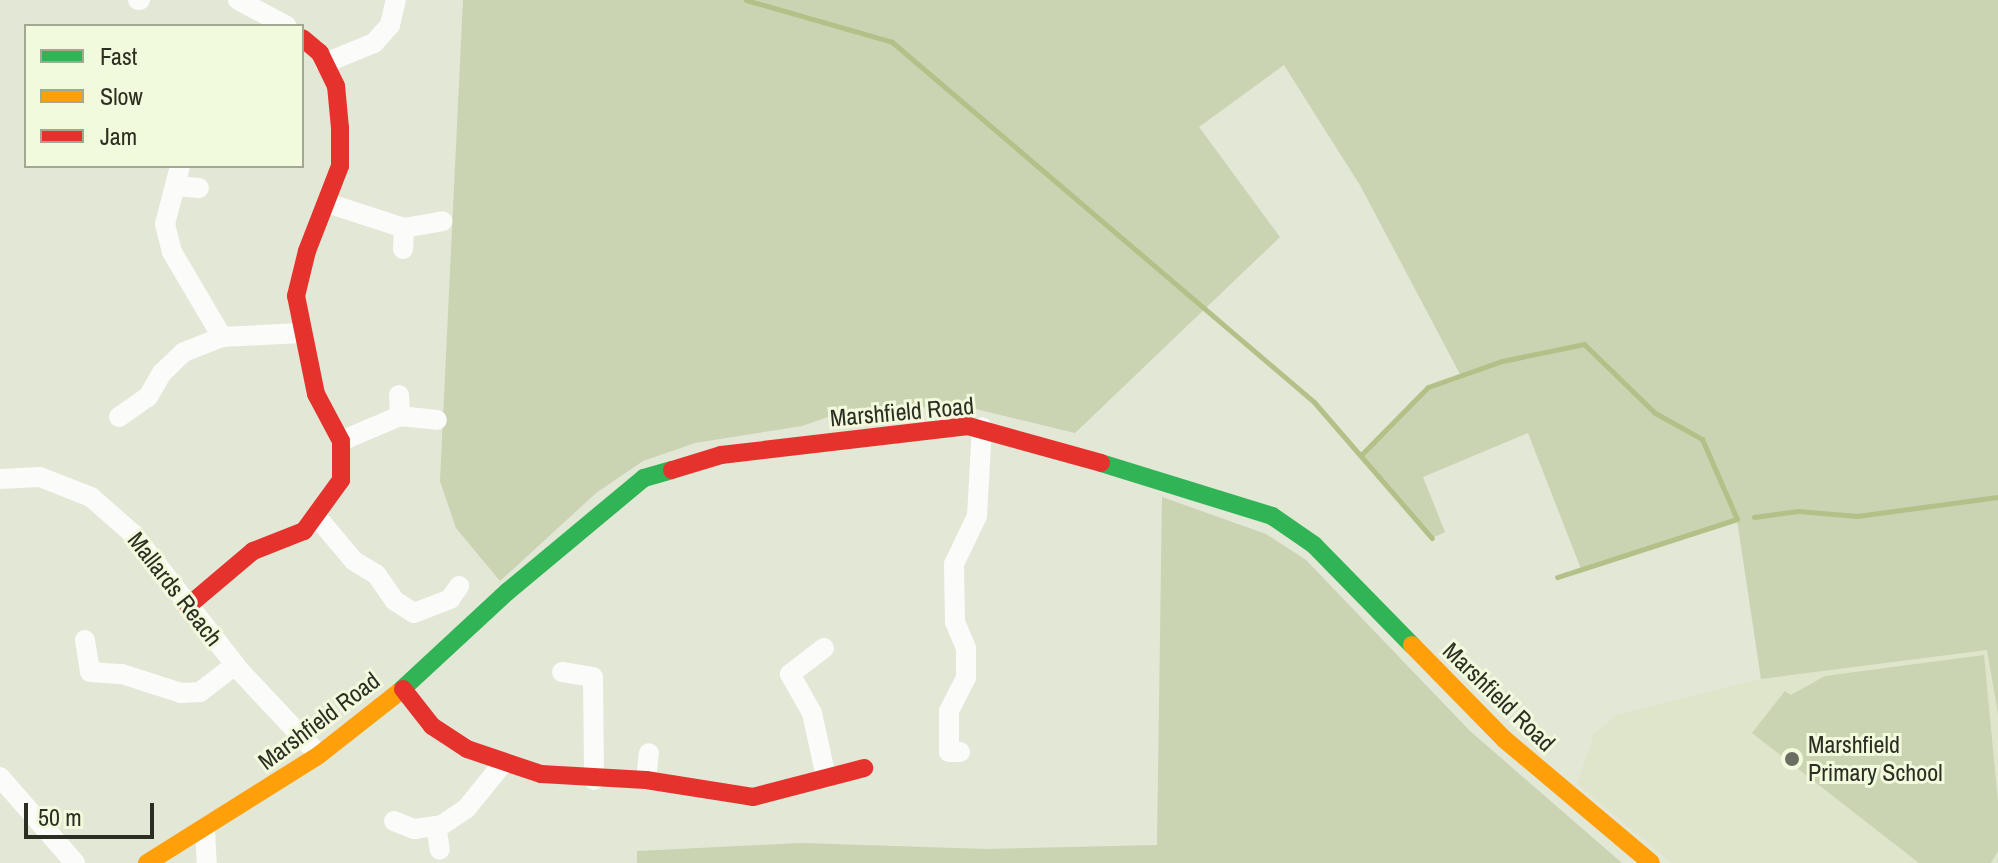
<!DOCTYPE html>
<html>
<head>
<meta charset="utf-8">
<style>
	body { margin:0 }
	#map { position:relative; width:1998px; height:863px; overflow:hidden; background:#e2e7d6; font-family:"Archivo Narrow",sans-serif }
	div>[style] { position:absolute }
	.built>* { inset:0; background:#dee5ca }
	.green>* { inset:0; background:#cad3b2 }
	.stream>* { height:5px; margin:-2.5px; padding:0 2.5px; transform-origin:2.5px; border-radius:2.5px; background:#b3c189 }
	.street>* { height:20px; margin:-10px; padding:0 10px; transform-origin:10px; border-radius:10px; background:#fbfbf9 }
	.fast>* { height:18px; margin:-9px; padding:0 9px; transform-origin:9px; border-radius:9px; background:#30b455 }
	.slow>* { height:18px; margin:-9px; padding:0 9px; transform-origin:9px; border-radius:9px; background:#ff9f0a }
	.jam>* { height:18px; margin:-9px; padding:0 9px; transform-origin:9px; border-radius:9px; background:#e5322d }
	.dots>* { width:22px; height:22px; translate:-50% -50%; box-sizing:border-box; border:4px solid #f2fadd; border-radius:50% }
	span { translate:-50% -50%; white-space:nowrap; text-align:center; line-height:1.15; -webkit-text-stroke:6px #f2fadd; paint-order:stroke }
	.street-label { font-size:24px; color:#2b2e22 }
	.poi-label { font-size:24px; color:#2b2e22 }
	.left { translate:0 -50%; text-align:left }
	.legend { position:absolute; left:24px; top:24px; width:280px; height:144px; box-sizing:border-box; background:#f2fadd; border:2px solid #a2a892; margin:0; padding:10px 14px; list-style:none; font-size:24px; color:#2b2e22 }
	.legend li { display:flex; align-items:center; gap:16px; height:40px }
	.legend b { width:40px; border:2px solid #a2a892 }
	.scale { position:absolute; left:24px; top:803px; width:130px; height:36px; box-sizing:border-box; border:4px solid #2b2e22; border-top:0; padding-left:10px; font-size:24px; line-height:28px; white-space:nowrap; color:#2b2e22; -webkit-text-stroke:6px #f2fadd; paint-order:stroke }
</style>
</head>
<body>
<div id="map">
	<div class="built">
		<i style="clip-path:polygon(1988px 650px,1998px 714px,1998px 863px,1672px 863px,1577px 784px,1594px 734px,1617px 715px,1761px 679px)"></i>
	</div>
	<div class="green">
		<i style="clip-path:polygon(463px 0,1998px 0,1998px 714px,1987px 650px,1761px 679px,1737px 520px,1581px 569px,1528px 433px,1423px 477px,1445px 532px,1432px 538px,1362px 454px,1428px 387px,1461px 376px,1361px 187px,1284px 65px,1199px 127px,1280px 237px,1075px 433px,964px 406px,848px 410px,802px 426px,695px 443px,643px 461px,596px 493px,500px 581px,456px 528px,440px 481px)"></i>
		<i style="clip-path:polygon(1162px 497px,1266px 534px,1306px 560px,1470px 731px,1622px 863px,637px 863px,637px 851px,801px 843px,987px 849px,1157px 845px)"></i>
		<i style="clip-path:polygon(1984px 655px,1998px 802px,1998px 851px,1991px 863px,1919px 863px,1752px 733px,1785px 691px,1791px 695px,1825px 676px)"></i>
	</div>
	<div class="stream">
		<i style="left:746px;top:0;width:152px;rotate:16deg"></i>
		<i style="left:892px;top:42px;width:555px;rotate:40.47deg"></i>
		<i style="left:1314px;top:402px;width:180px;rotate:49.1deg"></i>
		<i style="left:1362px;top:454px;width:94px;rotate:-45.4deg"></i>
		<i style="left:1428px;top:387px;width:78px;rotate:-19.4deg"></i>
		<i style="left:1502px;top:361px;width:84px;rotate:-11.7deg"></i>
		<i style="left:1584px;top:344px;width:99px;rotate:44.2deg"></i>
		<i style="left:1655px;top:413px;width:54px;rotate:29deg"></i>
		<i style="left:1702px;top:439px;width:87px;rotate:66.4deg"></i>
		<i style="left:1737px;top:519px;width:189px;rotate:162.1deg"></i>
		<i style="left:1754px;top:517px;width:44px;rotate:-7.8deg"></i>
		<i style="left:1798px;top:511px;width:59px;rotate:4.8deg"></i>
		<i style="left:1857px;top:516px;width:142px;rotate:-7.7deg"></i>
	</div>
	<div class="street">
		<i style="left:138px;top:0;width:2px"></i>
		<i style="left:238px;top:0;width:55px;rotate:28deg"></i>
		<i style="left:325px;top:63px;width:53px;rotate:-22.2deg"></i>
		<i style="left:374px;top:43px;width:24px;rotate:-48deg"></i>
		<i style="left:390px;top:25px;width:26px;rotate:-77deg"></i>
		<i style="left:180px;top:166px;width:60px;rotate:104.5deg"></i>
		<i style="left:165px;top:224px;width:29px;rotate:76deg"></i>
		<i style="left:172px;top:252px;width:99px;rotate:59.5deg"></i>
		<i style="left:176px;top:186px;width:23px;rotate:5deg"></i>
		<i style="left:327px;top:203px;width:81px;rotate:18deg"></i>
		<i style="left:404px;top:228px;width:39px;rotate:-10deg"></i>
		<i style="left:403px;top:249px;width:21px;rotate:-87deg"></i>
		<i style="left:399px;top:395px;width:21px;rotate:87deg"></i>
		<i style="left:119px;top:417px;width:35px;rotate:-35deg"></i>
		<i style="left:148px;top:397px;width:28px;rotate:-60deg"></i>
		<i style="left:162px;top:373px;width:30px;rotate:-44deg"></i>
		<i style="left:184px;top:352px;width:41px;rotate:-21.5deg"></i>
		<i style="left:222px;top:337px;width:79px;rotate:-2.9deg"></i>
		<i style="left:341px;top:441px;width:64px;rotate:-23deg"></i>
		<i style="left:400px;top:416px;width:37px;rotate:6deg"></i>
		<i style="left:0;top:479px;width:40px;rotate:-2.9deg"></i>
		<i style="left:40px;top:477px;width:55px;rotate:21.4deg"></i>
		<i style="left:91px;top:497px;width:56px;rotate:41.4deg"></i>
		<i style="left:133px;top:534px;width:174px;rotate:52deg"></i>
		<i style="left:240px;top:671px;width:115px;rotate:46.8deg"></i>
		<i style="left:317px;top:517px;width:57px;rotate:49.9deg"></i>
		<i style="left:354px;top:561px;width:26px;rotate:31deg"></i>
		<i style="left:376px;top:574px;width:33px;rotate:55deg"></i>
		<i style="left:395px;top:601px;width:22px;rotate:32deg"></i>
		<i style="left:414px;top:613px;width:39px;rotate:-21deg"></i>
		<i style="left:450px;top:599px;width:16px;rotate:-55deg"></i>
		<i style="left:85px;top:640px;width:32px;rotate:81deg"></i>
		<i style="left:90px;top:672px;width:32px;rotate:4deg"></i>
		<i style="left:122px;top:674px;width:62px;rotate:17.9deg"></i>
		<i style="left:181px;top:693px;width:19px;rotate:-3deg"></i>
		<i style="left:200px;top:692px;width:44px;rotate:-37.6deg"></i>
		<i style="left:824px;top:648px;width:43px;rotate:142.6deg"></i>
		<i style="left:790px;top:674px;width:45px;rotate:60.6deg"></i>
		<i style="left:812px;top:713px;width:66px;rotate:77.7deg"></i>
		<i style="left:562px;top:672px;width:31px;rotate:9deg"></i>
		<i style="left:593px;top:677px;width:103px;rotate:89.4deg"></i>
		<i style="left:960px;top:752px;width:11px;rotate:180deg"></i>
		<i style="left:949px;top:752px;width:41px;rotate:-90deg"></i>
		<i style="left:949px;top:711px;width:37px;rotate:-63deg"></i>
		<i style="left:966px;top:678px;width:30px;rotate:-90deg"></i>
		<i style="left:966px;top:648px;width:28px;rotate:-113deg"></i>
		<i style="left:955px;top:622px;width:58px;rotate:-91deg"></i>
		<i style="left:954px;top:564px;width:53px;rotate:-64.4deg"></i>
		<i style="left:977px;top:516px;width:89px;rotate:-86.8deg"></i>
		<i style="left:0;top:777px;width:114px;rotate:48.9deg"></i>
		<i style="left:646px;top:780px;width:27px;rotate:-84deg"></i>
		<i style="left:394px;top:821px;width:22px;rotate:22deg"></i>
		<i style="left:414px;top:829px;width:28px;rotate:-8deg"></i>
		<i style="left:442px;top:825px;width:29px;rotate:-34deg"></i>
		<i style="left:466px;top:809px;width:60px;rotate:-51deg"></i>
		<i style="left:436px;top:826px;width:24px;rotate:81deg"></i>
		<i style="left:205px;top:830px;width:33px;rotate:87deg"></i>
	</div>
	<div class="fast">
		<i style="left:1101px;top:463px;width:179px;rotate:17.2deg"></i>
		<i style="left:1272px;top:516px;width:51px;rotate:34.6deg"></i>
		<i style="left:1314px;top:545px;width:140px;rotate:45.6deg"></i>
		<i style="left:399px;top:692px;width:147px;rotate:-42.8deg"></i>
		<i style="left:507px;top:592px;width:178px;rotate:-39.8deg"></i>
		<i style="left:644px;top:478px;width:29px;rotate:-16deg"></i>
	</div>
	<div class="slow">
		<i style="left:1412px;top:645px;width:132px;rotate:45.6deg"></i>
		<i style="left:1504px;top:739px;width:192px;rotate:40.1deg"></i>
		<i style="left:147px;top:863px;width:203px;rotate:-32.1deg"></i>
		<i style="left:319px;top:755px;width:102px;rotate:-38.2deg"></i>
	</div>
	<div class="jam">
		<i style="left:672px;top:470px;width:51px;rotate:-17deg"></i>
		<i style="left:721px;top:455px;width:249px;rotate:-6.7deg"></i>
		<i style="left:968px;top:426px;width:138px;rotate:15.5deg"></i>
		<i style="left:188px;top:606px;width:85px;rotate:-40.2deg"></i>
		<i style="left:253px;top:551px;width:55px;rotate:-21.4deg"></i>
		<i style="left:304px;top:531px;width:63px;rotate:-54deg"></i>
		<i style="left:341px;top:480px;width:39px;rotate:-90deg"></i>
		<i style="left:341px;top:441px;width:53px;rotate:-118deg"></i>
		<i style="left:316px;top:394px;width:100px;rotate:-101.5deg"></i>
		<i style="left:296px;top:296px;width:46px;rotate:-76.3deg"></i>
		<i style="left:307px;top:251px;width:91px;rotate:-68.8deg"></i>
		<i style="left:340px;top:166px;width:38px;rotate:-90deg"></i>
		<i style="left:340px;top:128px;width:42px;rotate:-95.4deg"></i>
		<i style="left:336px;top:86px;width:37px;rotate:-116deg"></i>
		<i style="left:320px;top:53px;width:23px;rotate:-140deg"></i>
		<i style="left:403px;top:689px;width:47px;rotate:51.9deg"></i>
		<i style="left:432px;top:726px;width:42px;rotate:33.3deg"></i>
		<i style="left:467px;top:749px;width:78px;rotate:18.7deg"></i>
		<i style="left:541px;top:774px;width:105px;rotate:3.3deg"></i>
		<i style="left:646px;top:780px;width:108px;rotate:9deg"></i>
		<i style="left:753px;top:797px;width:115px;rotate:-14.6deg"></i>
	</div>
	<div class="dots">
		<i style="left:1792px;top:759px;background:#6b6f61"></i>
	</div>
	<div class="street-label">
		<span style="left:902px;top:412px;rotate:-5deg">Marshfield Road</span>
		<span style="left:175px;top:589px;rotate:52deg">Mallards Reach</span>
		<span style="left:1499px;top:697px;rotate:44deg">Marshfield Road</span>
		<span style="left:319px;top:721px;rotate:-37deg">Marshfield Road</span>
	</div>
	<div class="poi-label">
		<span class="left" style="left:1808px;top:759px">Marshfield<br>Primary School</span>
	</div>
	<ul class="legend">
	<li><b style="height:10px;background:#30b455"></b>Fast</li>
	<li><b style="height:10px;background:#ff9f0a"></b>Slow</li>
	<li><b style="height:10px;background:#e5322d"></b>Jam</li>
	</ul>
	<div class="scale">50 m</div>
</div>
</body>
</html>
